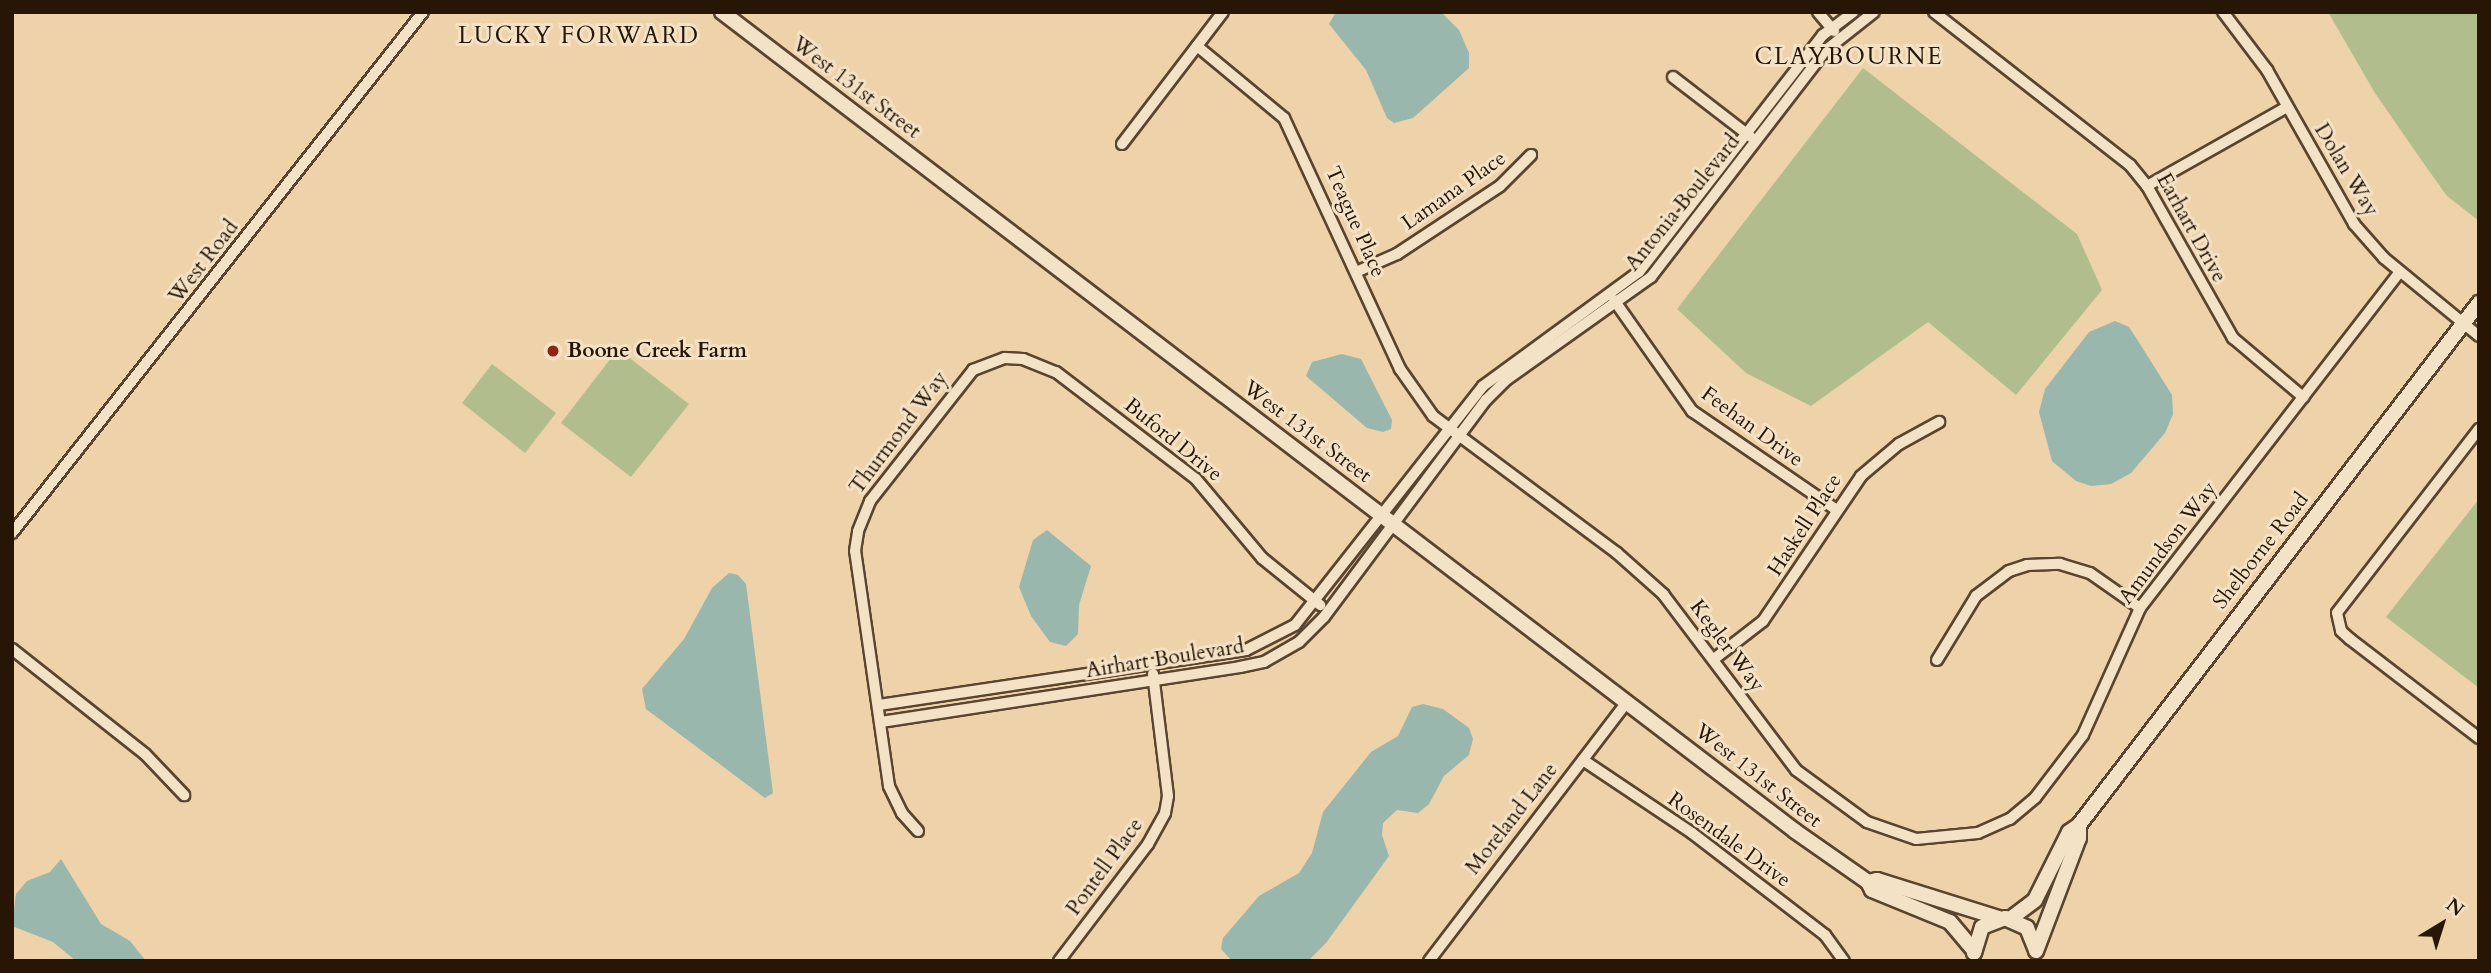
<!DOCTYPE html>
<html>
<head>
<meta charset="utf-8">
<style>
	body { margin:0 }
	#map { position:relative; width:2491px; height:973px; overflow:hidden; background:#eed2a9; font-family:Cardo,serif }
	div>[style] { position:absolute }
	.green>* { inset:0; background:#b2bd8e }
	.water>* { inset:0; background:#99b7ad }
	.roads { filter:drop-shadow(2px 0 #59452f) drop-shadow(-2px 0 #59452f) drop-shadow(0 2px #59452f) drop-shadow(0 -2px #59452f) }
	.street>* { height:10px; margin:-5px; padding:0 5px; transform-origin:5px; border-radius:5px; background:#f4e2c7 }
	.secondary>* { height:14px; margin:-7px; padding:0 7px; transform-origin:7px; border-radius:7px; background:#f4e2c7 }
	.dots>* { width:19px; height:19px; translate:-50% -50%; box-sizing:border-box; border:4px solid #f4e2c7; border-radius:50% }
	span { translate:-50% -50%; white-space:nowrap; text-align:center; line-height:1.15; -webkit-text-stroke:6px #f4e2c7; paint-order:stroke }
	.street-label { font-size:21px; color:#271606 }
	.poi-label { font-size:21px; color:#271606; font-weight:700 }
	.left { translate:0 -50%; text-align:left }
	.neighbourhood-label { font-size:23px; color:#271606; letter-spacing:2px }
	.frame { position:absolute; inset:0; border:14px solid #271606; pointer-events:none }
	.north { position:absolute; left:2407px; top:889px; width:70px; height:70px; -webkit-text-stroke:5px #f4e2c7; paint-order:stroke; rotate:38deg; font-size:19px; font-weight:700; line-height:28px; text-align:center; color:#271606 }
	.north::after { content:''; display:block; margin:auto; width:24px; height:32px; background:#271606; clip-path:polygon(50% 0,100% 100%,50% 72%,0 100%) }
</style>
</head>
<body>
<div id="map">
	<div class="green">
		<i style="clip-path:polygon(2328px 12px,2479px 12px,2479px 221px,2447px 196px,2422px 161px,2375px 93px)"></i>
		<i style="clip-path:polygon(1863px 68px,2077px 234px,2102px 290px,2016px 395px,1928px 322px,1811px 406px,1746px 373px,1677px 309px)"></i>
		<i style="clip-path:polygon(618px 349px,689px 404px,631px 477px,561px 423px)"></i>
		<i style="clip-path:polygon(492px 364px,556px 413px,525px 453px,462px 403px)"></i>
		<i style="clip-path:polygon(2479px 499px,2479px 688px,2386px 617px)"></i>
	</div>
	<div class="water">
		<i style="clip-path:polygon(1336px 12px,1441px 12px,1459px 30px,1469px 53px,1469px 68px,1413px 118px,1394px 123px,1387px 118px,1366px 70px,1329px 24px)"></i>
		<i style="clip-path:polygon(2115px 321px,2129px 327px,2140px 344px,2172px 395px,2173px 414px,2165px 433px,2131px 473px,2111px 484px,2091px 486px,2076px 481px,2052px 461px,2039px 412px,2045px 389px,2089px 332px)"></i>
		<i style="clip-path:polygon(1342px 354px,1361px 359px,1392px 420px,1391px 429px,1383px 432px,1367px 428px,1306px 376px,1312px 362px)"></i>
		<i style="clip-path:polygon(1047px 530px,1091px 566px,1079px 605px,1078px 634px,1066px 646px,1050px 642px,1031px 616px,1019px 587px,1033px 540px)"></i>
		<i style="clip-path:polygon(729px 573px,738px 575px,746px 584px,773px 793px,765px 798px,646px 709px,642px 689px,684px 639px,712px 588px)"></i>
		<i style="clip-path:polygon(1423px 704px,1443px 709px,1469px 728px,1473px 739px,1469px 755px,1444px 776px,1429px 804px,1418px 813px,1397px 810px,1383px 823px,1382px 835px,1389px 856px,1326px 943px,1308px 961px,1232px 961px,1221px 949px,1223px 938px,1259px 896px,1299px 873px,1312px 853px,1323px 812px,1371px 752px,1398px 736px,1412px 707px)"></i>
		<i style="clip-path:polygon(61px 859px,101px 924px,130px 941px,146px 961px,76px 961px,53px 942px,12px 926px,16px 894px,27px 881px,50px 872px)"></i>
	</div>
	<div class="roads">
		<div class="street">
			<i style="left:1818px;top:12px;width:25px;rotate:50deg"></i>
			<i style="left:1934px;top:12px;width:249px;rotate:38deg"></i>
			<i style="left:2130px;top:165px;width:27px;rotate:51deg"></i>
			<i style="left:2147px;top:186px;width:175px;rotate:60.5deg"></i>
			<i style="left:2233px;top:338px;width:92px;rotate:40.1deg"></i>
			<i style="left:2223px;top:12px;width:73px;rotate:52.8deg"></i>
			<i style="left:2267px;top:70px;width:177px;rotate:60.5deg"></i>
			<i style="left:2354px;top:224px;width:45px;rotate:48.6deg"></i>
			<i style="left:2384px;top:258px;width:123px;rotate:39.4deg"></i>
			<i style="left:1197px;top:46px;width:113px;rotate:39.6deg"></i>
			<i style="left:1284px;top:118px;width:277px;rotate:65.2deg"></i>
			<i style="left:1400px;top:369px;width:57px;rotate:54.9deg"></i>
			<i style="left:1433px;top:416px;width:229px;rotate:36.7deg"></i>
			<i style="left:1617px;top:553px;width:62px;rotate:41.7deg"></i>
			<i style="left:1663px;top:594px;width:221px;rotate:52.9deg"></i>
			<i style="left:1796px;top:770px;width:88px;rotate:36.2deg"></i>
			<i style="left:1867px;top:822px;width:52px;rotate:19.1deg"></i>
			<i style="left:1916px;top:839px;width:62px;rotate:-5.5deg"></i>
			<i style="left:1978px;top:833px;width:35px;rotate:-24deg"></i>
			<i style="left:2010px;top:819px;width:33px;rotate:-40deg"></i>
			<i style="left:2035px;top:798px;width:79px;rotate:-52.7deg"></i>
			<i style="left:2083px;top:735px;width:139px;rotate:-65.8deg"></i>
			<i style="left:2140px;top:608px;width:425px;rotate:-52.3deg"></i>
			<i style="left:1673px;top:77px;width:98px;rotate:37.6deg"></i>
			<i style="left:1122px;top:144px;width:166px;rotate:-52.6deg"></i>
			<i style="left:2147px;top:186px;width:161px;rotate:-29.4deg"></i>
			<i style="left:1356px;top:272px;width:45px;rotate:-23.7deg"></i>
			<i style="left:1397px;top:254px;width:123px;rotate:-33.4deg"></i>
			<i style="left:1500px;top:186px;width:44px;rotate:-45deg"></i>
			<i style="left:1614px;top:300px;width:136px;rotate:54.9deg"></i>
			<i style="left:1692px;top:411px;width:173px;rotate:34.4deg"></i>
			<i style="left:2479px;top:429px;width:232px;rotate:127.7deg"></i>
			<i style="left:2337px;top:613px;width:18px;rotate:77deg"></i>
			<i style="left:2341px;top:631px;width:12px;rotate:42deg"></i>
			<i style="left:2350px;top:639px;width:163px;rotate:37.5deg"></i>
			<i style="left:12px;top:533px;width:664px;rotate:-51.73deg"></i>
			<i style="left:12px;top:649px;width:169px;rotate:38.3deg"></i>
			<i style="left:145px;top:754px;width:57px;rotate:46.4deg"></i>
			<i style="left:1714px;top:659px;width:62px;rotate:-37.8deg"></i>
			<i style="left:1763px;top:621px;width:175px;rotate:-55.9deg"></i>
			<i style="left:1861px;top:476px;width:50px;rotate:-40.1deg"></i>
			<i style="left:1899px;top:444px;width:46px;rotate:-28.8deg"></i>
			<i style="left:1937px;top:660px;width:75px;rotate:-58.6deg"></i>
			<i style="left:1976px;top:596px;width:41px;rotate:-37.1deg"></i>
			<i style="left:2009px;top:571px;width:19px;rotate:-18deg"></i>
			<i style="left:2027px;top:565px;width:33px;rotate:-2deg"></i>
			<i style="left:2060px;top:564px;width:31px;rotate:17deg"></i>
			<i style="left:2090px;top:573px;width:61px;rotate:35deg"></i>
			<i style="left:879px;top:705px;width:371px;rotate:-8.5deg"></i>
			<i style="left:1246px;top:650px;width:55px;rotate:-27deg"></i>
			<i style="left:1295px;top:625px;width:304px;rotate:-51.8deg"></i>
			<i style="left:1483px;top:386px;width:193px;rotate:-36.2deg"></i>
			<i style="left:1639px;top:272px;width:300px;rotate:-52.2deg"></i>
			<i style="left:1823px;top:35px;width:38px;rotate:-37deg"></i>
			<i style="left:881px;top:722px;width:363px;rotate:-8.7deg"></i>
			<i style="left:1240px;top:667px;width:25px;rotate:-12deg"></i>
			<i style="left:1264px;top:662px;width:40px;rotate:-29.7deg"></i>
			<i style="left:1299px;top:642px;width:35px;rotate:-45deg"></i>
			<i style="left:1324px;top:617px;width:271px;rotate:-53.3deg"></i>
			<i style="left:1486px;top:400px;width:28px;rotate:-45deg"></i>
			<i style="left:1506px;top:380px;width:178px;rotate:-35.4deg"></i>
			<i style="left:1651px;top:277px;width:287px;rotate:-52.4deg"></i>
			<i style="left:1826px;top:50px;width:61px;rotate:-38.4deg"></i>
			<i style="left:1583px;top:760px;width:131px;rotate:33.8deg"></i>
			<i style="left:1692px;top:833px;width:168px;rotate:37.5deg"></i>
			<i style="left:1825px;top:935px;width:32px;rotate:54deg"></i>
			<i style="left:918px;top:831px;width:24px;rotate:-132deg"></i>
			<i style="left:902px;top:813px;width:30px;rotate:-116deg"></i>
			<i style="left:889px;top:786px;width:237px;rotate:-98.2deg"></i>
			<i style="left:855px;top:551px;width:20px;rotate:-81deg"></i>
			<i style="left:858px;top:531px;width:32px;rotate:-68deg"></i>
			<i style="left:870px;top:501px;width:167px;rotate:-51.8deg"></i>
			<i style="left:973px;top:370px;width:34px;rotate:-21deg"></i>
			<i style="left:1005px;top:358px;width:18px;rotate:3deg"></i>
			<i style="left:1023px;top:359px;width:35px;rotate:22deg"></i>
			<i style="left:1056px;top:372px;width:176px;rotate:37.4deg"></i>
			<i style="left:1196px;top:479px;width:103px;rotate:50.1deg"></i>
			<i style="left:1262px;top:558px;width:75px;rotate:39deg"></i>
			<i style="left:1059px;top:961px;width:147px;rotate:-52.7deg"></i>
			<i style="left:1148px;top:844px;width:35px;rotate:-61deg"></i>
			<i style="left:1165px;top:813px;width:17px;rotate:-80deg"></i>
			<i style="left:1168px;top:796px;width:123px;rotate:-97deg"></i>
			<i style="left:1429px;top:961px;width:326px;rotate:-52.6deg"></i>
		</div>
		<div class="secondary">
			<i style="left:722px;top:12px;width:1350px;rotate:37.35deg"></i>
			<i style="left:1795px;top:831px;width:89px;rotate:34.9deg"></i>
			<i style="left:1868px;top:882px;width:9px;rotate:63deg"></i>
			<i style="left:1872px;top:890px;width:84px;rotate:22.3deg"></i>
			<i style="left:1950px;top:922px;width:38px;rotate:50deg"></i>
			<i style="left:1868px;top:882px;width:9px;rotate:-13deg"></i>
			<i style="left:1877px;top:880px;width:128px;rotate:17.3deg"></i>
			<i style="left:2010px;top:919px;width:31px;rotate:-37deg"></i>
			<i style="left:2035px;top:900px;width:76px;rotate:-63.4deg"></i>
			<i style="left:2069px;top:832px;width:12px;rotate:-35deg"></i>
			<i style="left:2079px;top:825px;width:658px;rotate:-52.54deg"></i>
			<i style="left:2036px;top:951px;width:121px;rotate:-69.2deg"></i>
			<i style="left:2079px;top:838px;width:13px;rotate:-90deg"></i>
			<i style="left:1974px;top:953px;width:27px;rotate:-73deg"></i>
			<i style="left:1982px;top:927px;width:25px;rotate:-21deg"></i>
			<i style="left:2005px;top:918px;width:24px;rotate:24deg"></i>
			<i style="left:2027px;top:928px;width:24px;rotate:68deg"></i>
		</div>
	</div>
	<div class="dots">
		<i style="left:553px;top:351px;background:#8f2418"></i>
	</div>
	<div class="street-label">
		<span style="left:856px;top:88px;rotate:37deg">West 131st Street</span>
		<span style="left:2346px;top:170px;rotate:59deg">Dolan Way</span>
		<span style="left:1454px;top:191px;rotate:-35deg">Lamana Place</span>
		<span style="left:1683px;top:203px;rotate:-51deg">Antonia Boulevard</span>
		<span style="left:1355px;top:222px;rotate:66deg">Teague Place</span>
		<span style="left:2191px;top:228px;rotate:61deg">Earhart Drive</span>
		<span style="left:204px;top:262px;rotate:-52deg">West Road</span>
		<span style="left:1752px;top:427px;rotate:36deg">Feehan Drive</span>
		<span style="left:1307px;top:432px;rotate:37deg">West 131st Street</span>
		<span style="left:899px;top:433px;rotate:-53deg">Thurmond Way</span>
		<span style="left:1173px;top:440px;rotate:39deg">Buford Drive</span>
		<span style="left:1805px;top:525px;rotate:-57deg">Haskell Place</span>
		<span style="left:2168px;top:543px;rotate:-53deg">Amundson Way</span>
		<span style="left:2261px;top:551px;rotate:-52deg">Shelborne Road</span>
		<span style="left:1727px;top:646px;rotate:53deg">Kegler Way</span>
		<span style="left:1165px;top:659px;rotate:-9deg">Airhart Boulevard</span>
		<span style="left:1758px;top:776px;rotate:38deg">West 131st Street</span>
		<span style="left:1512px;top:819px;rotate:-52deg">Moreland Lane</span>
		<span style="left:1729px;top:840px;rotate:36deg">Rosendale Drive</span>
		<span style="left:1105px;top:867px;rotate:-54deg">Pontell Place</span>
	</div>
	<div class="poi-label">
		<span class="left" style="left:567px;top:351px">Boone Creek Farm</span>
	</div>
	<div class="neighbourhood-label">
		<span style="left:579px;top:36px">LUCKY FORWARD</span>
		<span style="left:1849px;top:57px">CLAYBOURNE</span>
	</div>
	<div class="frame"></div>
	<div class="north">N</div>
</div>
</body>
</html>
